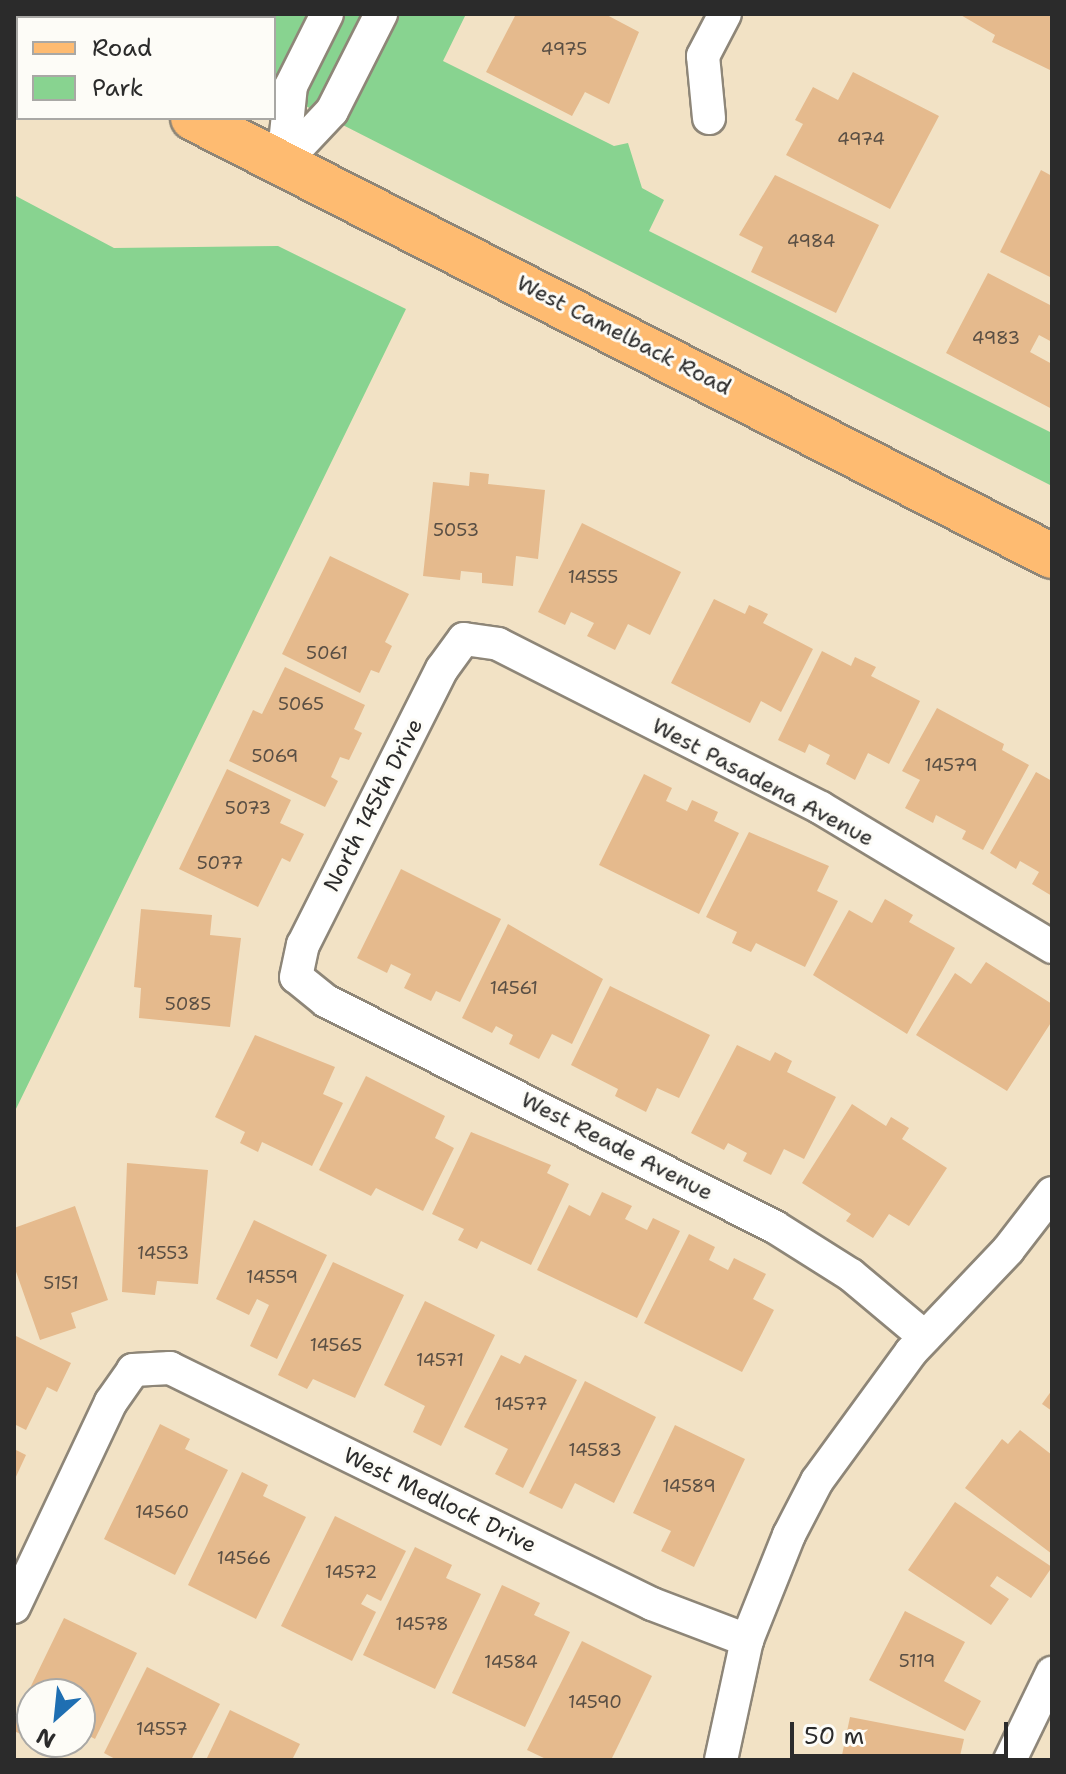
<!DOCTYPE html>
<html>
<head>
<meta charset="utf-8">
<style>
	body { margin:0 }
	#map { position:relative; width:1066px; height:1774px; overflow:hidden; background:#f2e2c5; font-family:"Shantell Sans",sans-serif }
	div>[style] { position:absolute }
	.green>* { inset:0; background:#88d390 }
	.building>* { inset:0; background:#e5ba8d }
	.roads { filter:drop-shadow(2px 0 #8e8678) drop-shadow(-2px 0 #8e8678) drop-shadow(0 2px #8e8678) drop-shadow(0 -2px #8e8678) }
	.minor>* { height:32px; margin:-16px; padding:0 16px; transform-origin:16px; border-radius:16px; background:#fff }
	.primary>* { height:44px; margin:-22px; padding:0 22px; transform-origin:22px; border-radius:22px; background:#febb71 }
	span { translate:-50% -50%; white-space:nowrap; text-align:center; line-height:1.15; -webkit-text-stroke:6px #fdfcf7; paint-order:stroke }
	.number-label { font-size:18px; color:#5a4f44 }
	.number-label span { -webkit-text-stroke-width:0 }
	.street-label { font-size:22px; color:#2b2b2b }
	.frame { position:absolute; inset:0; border:16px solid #2b2b2b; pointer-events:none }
	.legend { position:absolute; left:16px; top:16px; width:260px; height:104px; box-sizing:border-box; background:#fdfcf7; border:2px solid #a9a8a5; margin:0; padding:10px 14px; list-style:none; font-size:24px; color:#2b2b2b }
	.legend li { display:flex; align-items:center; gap:16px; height:40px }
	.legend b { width:40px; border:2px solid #a9a8a5 }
	.north { position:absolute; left:16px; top:1678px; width:80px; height:80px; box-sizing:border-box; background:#fdfcf7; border:2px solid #a9a8a5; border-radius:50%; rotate:207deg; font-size:22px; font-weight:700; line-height:32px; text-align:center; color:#2b2b2b }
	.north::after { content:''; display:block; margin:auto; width:28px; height:36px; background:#1f6fb2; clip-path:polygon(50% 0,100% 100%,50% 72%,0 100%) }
	.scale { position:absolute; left:790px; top:1722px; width:218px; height:36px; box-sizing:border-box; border:4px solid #2b2b2b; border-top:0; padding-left:10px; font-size:24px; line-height:28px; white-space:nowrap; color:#2b2b2b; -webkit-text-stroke:6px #fdfcf7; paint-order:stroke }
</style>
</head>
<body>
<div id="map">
	<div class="green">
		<i style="clip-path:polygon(162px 14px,466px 14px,443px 61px,614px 146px,628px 143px,642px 188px,664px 200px,649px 231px,1052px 433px,1052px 486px,274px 90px,274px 18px,160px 18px)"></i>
		<i style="clip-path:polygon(14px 195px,114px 248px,278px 246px,406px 309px,14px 1113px)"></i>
	</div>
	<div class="building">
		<i style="clip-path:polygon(516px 14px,605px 14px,639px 32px,609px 104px,585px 92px,572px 116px,486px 72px)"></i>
		<i style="clip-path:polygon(959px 14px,1052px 14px,1052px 71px,992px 42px,995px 35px)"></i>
		<i style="clip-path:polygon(853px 72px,939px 116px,890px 209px,786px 155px,803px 124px,795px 120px,813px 87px,838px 100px)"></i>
		<i style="clip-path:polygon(1041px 170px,1052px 176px,1052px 278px,1000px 252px)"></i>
		<i style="clip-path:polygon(775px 175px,879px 225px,836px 313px,751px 272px,763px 247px,739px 235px)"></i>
		<i style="clip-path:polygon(988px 273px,1052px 306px,1052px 342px,1039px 335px,1030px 352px,1052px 364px,1052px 409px,946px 353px)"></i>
		<i style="clip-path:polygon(470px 472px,489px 474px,488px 484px,545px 490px,538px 559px,516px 556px,513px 586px,482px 583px,482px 573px,461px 571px,460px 580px,423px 576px,433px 482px,469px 486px)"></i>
		<i style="clip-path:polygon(582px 523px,681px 572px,650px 635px,628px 624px,615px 650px,587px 636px,594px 623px,571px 612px,565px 625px,538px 612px)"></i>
		<i style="clip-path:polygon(330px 556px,409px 594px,385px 642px,392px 646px,379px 673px,371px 670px,360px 693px,282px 654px)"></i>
		<i style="clip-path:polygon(714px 599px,745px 614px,749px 605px,768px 614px,763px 623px,813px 649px,781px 712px,761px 701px,750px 723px,671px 683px)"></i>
		<i style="clip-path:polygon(822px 651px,851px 666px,855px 657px,876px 667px,871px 676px,920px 701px,889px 764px,868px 753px,855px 780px,826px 764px,830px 755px,809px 744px,805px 753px,778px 740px)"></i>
		<i style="clip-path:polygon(285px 667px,365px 705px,354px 729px,362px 733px,349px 760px,340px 757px,331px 777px,338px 781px,325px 807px,229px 761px,253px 710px,262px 714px)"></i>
		<i style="clip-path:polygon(937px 708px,1004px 744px,1002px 750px,1029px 765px,983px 850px,962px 839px,966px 831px,936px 815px,933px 823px,905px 808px,920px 780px,902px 771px)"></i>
		<i style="clip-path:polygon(227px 769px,291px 800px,280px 823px,304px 834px,290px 862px,282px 858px,258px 907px,179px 869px)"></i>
		<i style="clip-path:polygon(1036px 772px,1052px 781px,1052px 896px,1032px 884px,1039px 872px,1020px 861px,1016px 869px,990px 853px)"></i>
		<i style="clip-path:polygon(644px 774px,672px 788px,666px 801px,687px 811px,692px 800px,718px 812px,714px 821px,739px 833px,699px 914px,599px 865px)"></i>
		<i style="clip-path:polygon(749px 832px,829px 866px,817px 891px,838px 901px,805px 967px,756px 943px,751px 952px,732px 943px,737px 932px,706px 917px)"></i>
		<i style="clip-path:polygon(401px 869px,501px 919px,460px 1002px,436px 991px,431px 1001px,404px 988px,411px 974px,391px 964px,387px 973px,357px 958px)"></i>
		<i style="clip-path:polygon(885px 899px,913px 915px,909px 922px,955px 948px,907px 1034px,813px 975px,849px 910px,872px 923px)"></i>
		<i style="clip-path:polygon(141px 909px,212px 915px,210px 935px,241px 938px,230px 1027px,139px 1018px,141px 988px,134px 987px)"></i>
		<i style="clip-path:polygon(508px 924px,603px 979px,572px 1044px,552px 1034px,539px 1059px,509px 1044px,513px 1035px,496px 1026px,492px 1033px,462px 1018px)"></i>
		<i style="clip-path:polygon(986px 962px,1052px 1004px,1052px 1021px,1007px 1091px,916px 1035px,955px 973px,971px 984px)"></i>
		<i style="clip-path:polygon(610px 986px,710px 1035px,679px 1098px,657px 1088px,646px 1112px,615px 1096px,618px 1089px,571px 1065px)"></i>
		<i style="clip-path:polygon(255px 1035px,335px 1067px,323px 1094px,343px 1103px,312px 1166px,262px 1142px,258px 1152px,240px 1143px,245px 1132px,215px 1117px)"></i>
		<i style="clip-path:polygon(737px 1045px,770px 1061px,775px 1052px,792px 1061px,787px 1072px,836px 1097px,804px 1159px,784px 1149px,771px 1175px,743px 1161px,747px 1153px,728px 1143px,724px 1150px,691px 1133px)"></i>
		<i style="clip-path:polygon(366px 1076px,445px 1116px,435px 1138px,454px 1148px,423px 1211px,376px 1188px,371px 1196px,319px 1170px)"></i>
		<i style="clip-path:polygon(852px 1104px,886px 1126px,891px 1117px,909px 1128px,902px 1139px,947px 1168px,909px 1226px,889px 1214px,873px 1238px,846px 1221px,851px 1214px,802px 1183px)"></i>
		<i style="clip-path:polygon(471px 1132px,551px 1165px,547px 1173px,569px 1184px,531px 1265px,481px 1241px,477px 1249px,458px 1240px,464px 1229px,432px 1214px)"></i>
		<i style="clip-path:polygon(127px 1163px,208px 1170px,198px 1284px,157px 1281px,155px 1295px,122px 1292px)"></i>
		<i style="clip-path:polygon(602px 1192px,632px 1206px,625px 1219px,647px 1230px,653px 1218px,680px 1231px,637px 1318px,537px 1270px,569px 1205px,590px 1216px)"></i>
		<i style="clip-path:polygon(75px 1206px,108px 1300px,71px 1313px,76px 1328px,40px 1340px,14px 1266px,14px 1228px)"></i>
		<i style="clip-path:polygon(254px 1220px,327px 1255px,277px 1359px,250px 1346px,269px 1305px,257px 1299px,249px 1315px,216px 1299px)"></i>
		<i style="clip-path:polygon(689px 1234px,715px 1247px,709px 1260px,728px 1270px,734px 1258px,766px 1274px,753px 1299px,774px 1310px,742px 1372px,644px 1323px)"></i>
		<i style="clip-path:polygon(333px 1262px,404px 1295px,355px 1398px,313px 1379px,307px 1389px,278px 1375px)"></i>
		<i style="clip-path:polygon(425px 1301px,495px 1335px,441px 1446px,413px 1432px,425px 1406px,384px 1385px)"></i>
		<i style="clip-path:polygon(14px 1335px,71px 1363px,57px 1392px,47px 1387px,26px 1430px,14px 1424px)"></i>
		<i style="clip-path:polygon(501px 1355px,520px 1364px,525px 1355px,577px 1380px,523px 1488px,495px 1474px,508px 1449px,464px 1427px)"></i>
		<i style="clip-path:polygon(585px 1381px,656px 1417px,614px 1503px,575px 1483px,562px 1509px,529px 1493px)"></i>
		<i style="clip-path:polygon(1052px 1390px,1052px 1411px,1042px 1404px)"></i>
		<i style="clip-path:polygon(160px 1424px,190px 1439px,185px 1449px,228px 1470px,175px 1575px,104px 1539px)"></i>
		<i style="clip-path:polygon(675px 1425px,745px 1459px,694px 1567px,661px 1551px,671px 1531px,633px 1513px)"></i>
		<i style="clip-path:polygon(1020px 1430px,1052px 1455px,1052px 1554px,965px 1488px,1002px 1439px,1008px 1444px)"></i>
		<i style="clip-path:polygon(14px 1449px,26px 1455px,14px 1481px)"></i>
		<i style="clip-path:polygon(242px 1472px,268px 1485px,263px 1496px,306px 1517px,256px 1619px,188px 1585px)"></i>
		<i style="clip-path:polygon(955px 1502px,1052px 1567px,1031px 1598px,997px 1576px,990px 1586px,1009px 1599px,991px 1625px,908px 1570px)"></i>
		<i style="clip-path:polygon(335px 1516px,406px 1551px,381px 1601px,367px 1594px,361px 1604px,376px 1612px,352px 1661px,281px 1626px)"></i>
		<i style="clip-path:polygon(415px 1547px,452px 1565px,446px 1578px,481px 1594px,435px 1689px,363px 1655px)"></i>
		<i style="clip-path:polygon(502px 1585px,540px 1603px,534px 1615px,570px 1632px,525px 1727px,452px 1693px)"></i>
		<i style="clip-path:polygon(905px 1611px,965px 1642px,944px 1681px,981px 1701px,965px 1731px,869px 1680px)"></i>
		<i style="clip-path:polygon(64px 1618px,137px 1653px,95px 1739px,80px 1731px,80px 1694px,32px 1694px,32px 1739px,14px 1731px,14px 1721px)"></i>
		<i style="clip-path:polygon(582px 1641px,652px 1676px,611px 1760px,548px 1760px,527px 1750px)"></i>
		<i style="clip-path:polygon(147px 1667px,220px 1704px,191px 1760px,117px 1760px,104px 1753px)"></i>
		<i style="clip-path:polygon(230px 1710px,300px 1744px,292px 1760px,206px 1760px)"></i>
		<i style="clip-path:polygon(850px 1717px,964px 1739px,959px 1760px,841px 1760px)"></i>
	</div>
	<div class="roads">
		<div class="minor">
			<i style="left:709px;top:118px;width:62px;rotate:-95.5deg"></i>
			<i style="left:703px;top:56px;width:47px;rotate:-62.4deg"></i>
			<i style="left:283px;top:163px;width:71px;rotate:-46.7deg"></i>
			<i style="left:332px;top:111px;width:109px;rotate:-63.2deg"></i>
			<i style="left:283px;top:163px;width:77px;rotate:-84.1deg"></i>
			<i style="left:291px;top:86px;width:80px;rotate:-63.4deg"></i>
			<i style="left:925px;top:1337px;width:97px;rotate:-140deg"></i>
			<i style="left:851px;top:1275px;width:90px;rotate:-147.7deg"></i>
			<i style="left:775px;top:1227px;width:503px;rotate:-153.28deg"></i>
			<i style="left:326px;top:1001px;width:38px;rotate:-141deg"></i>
			<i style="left:296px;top:977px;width:33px;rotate:-78deg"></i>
			<i style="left:303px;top:945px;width:309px;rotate:-63.3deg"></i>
			<i style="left:442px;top:669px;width:37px;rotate:-54deg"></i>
			<i style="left:464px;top:639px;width:34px;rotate:8deg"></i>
			<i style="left:498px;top:644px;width:362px;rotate:26.9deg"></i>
			<i style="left:821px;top:808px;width:270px;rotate:31deg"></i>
			<i style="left:14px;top:1607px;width:227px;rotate:-64.7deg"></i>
			<i style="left:111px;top:1402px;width:39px;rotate:-55deg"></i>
			<i style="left:133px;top:1370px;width:37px;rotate:-3deg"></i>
			<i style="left:170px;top:1368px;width:537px;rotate:26.09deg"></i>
			<i style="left:652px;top:1604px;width:102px;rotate:20.8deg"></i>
			<i style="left:721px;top:1760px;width:123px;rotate:-77.8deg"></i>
			<i style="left:747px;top:1640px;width:113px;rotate:-68.2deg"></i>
			<i style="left:789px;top:1535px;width:61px;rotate:-62.6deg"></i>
			<i style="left:817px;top:1481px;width:160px;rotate:-53.9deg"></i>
			<i style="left:911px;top:1352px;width:141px;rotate:-46.4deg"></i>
			<i style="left:1008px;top:1250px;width:72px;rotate:-52.3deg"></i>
			<i style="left:1010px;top:1760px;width:97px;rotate:-64.2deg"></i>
		</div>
		<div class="primary">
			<i style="left:14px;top:28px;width:4px;rotate:27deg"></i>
			<i style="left:193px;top:118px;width:964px;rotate:27.02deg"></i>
		</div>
	</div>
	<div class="number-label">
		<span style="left:564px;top:49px">4975</span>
		<span style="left:861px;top:139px">4974</span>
		<span style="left:811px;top:241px">4984</span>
		<span style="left:996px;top:338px">4983</span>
		<span style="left:456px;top:530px">5053</span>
		<span style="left:593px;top:577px">14555</span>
		<span style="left:327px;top:653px">5061</span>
		<span style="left:301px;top:704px">5065</span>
		<span style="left:275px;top:756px">5069</span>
		<span style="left:951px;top:765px">14579</span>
		<span style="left:248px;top:808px">5073</span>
		<span style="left:220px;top:863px">5077</span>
		<span style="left:514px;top:988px">14561</span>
		<span style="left:188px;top:1004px">5085</span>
		<span style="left:163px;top:1253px">14553</span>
		<span style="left:272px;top:1277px">14559</span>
		<span style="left:61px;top:1283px">5151</span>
		<span style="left:336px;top:1345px">14565</span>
		<span style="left:440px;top:1360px">14571</span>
		<span style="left:521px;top:1404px">14577</span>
		<span style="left:595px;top:1450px">14583</span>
		<span style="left:689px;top:1486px">14589</span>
		<span style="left:162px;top:1512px">14560</span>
		<span style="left:244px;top:1558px">14566</span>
		<span style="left:351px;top:1572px">14572</span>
		<span style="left:422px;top:1624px">14578</span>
		<span style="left:917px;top:1661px">5119</span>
		<span style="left:511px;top:1662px">14584</span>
		<span style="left:595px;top:1702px">14590</span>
		<span style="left:162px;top:1729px">14557</span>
	</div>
	<div class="street-label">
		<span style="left:624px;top:335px;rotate:27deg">West Camelback Road</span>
		<span style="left:763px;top:782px;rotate:28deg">West Pasadena Avenue</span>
		<span style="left:373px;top:805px;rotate:-63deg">North 145th Drive</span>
		<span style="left:617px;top:1146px;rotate:27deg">West Reade Avenue</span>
		<span style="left:440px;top:1500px;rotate:26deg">West Medlock Drive</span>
	</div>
	<div class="frame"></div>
	<ul class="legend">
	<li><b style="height:10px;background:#febb71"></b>Road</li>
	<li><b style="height:22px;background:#88d390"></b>Park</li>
	</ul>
	<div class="north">N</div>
	<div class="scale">50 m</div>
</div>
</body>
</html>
